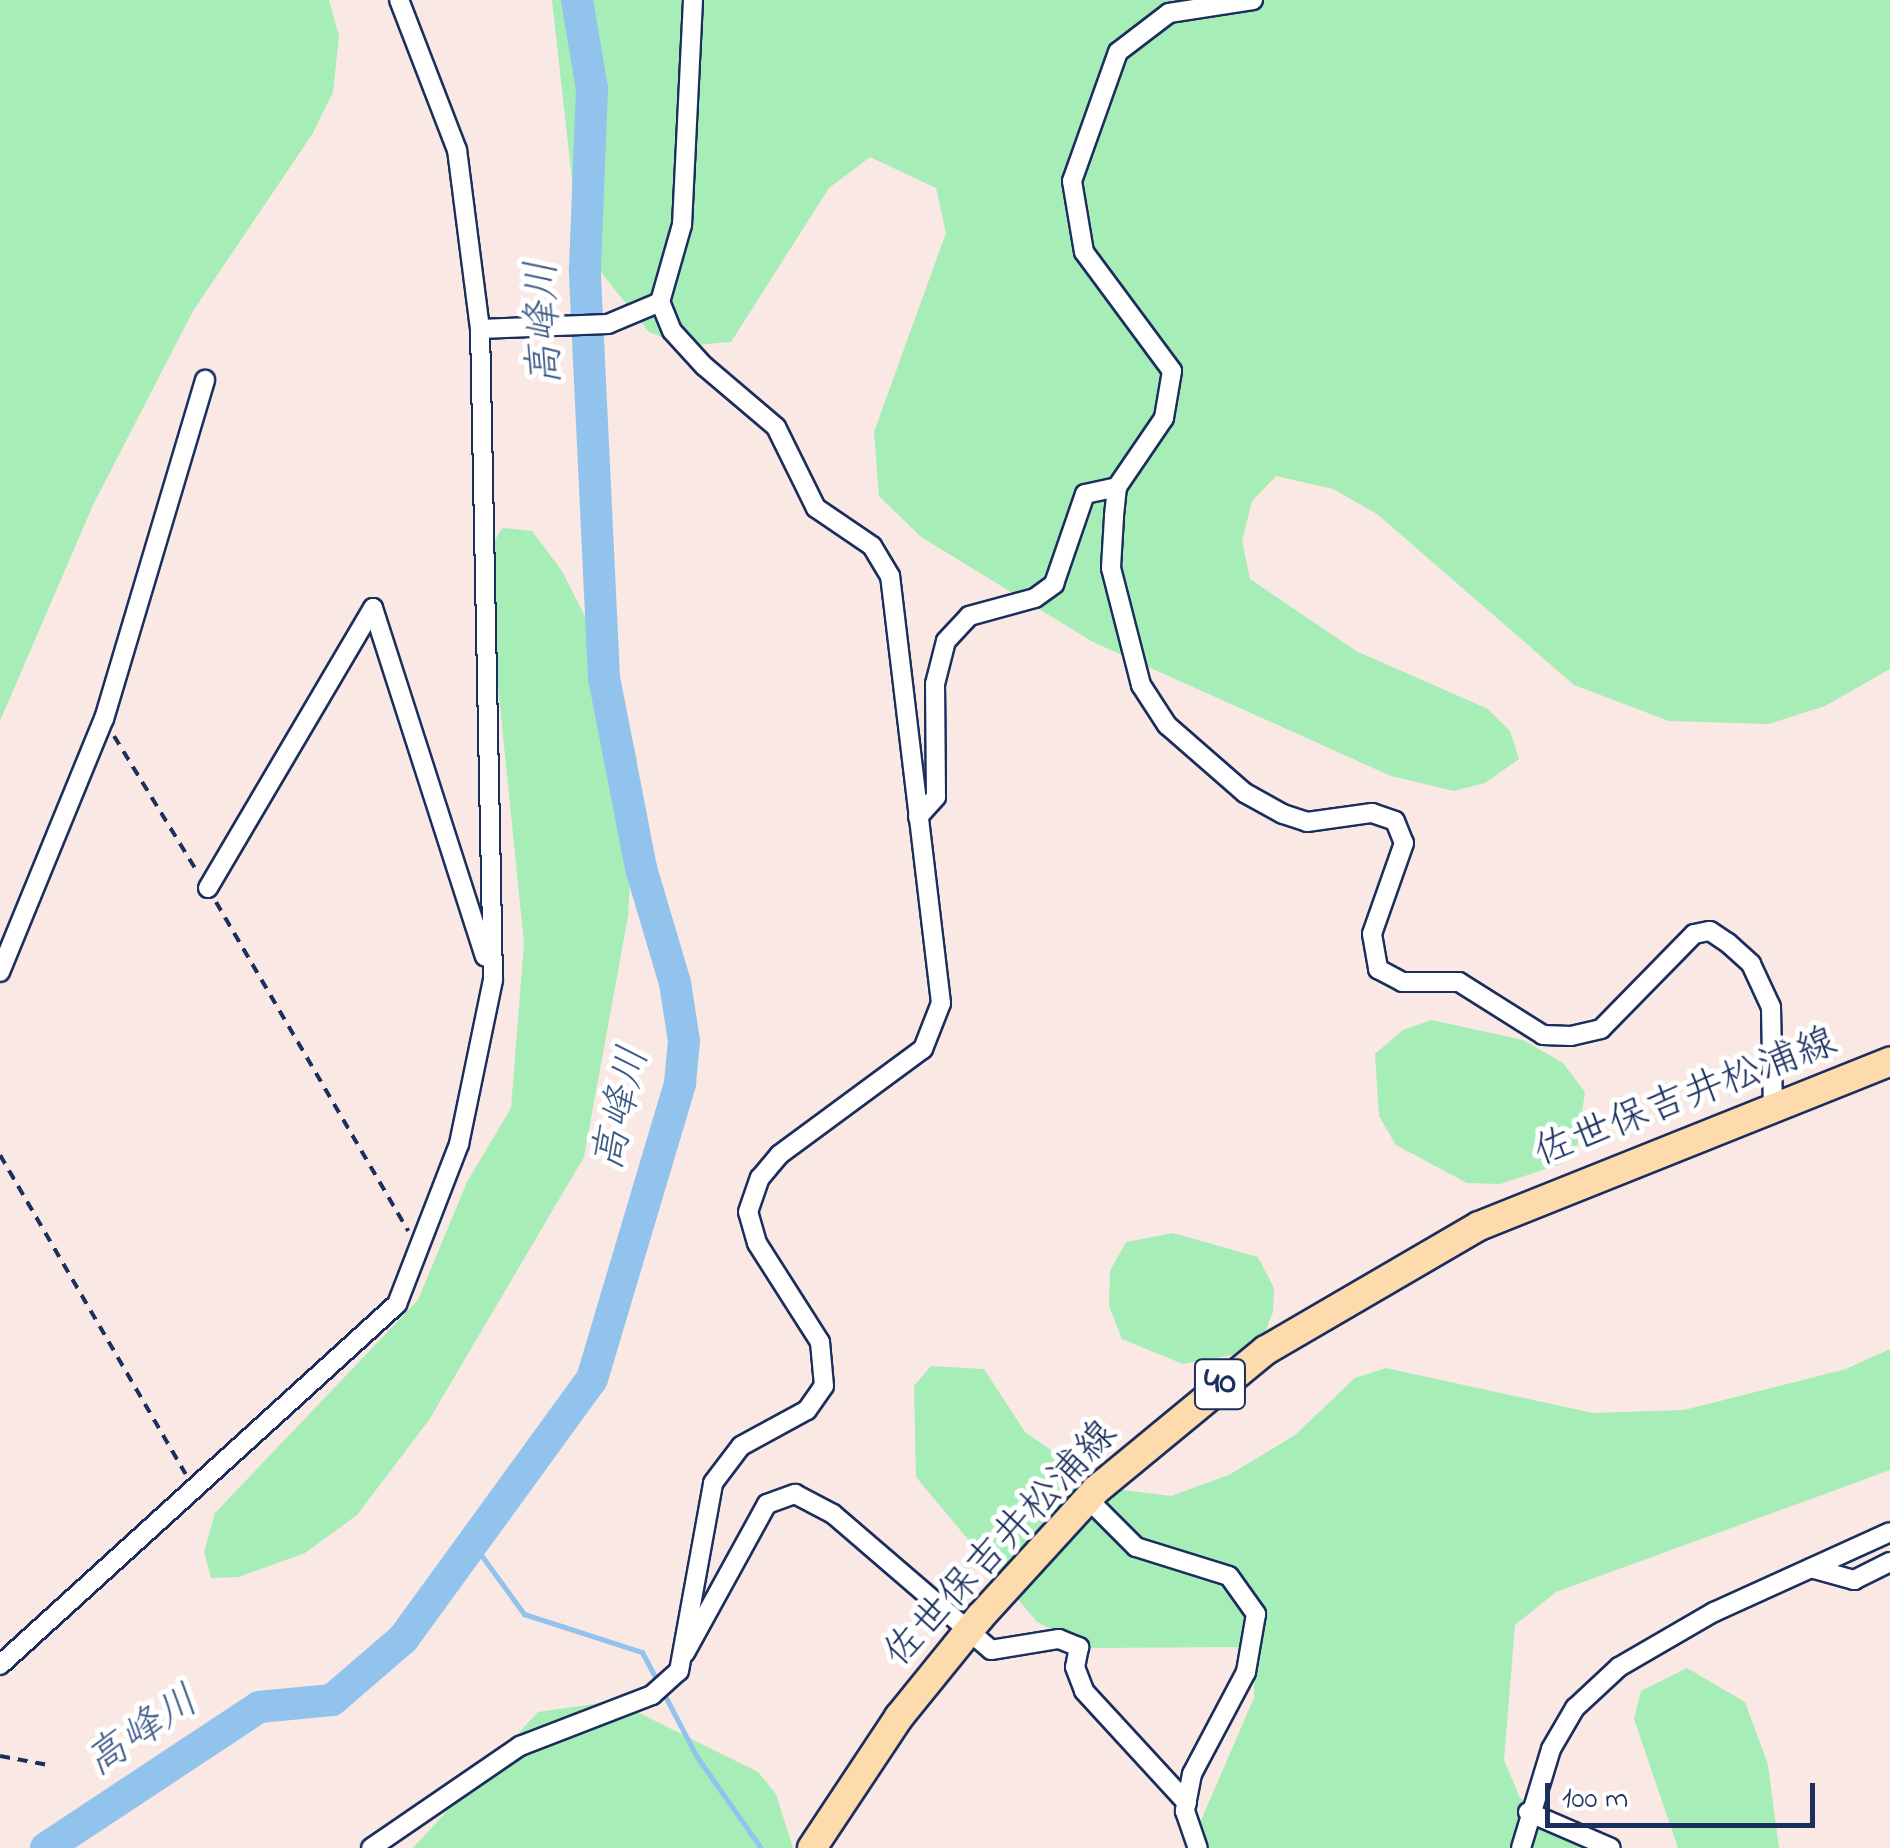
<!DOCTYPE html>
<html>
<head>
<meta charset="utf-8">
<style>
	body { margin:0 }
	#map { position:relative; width:1890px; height:1848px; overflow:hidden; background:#f9e8e3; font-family:"Indie Flower","Klee One",sans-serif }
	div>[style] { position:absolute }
	.green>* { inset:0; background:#a7edb8 }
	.stream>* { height:5px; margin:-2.5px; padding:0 2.5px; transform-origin:2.5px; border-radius:2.5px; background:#91c3ed }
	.river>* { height:32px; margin:-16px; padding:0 16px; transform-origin:16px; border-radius:16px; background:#91c3ed }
	.path>* { height:4px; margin-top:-2px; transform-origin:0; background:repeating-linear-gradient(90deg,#1b2f5e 0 10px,transparent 0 18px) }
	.roads { filter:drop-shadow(2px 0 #1b2f5e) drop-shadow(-2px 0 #1b2f5e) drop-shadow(0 2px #1b2f5e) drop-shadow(0 -2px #1b2f5e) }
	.minor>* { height:18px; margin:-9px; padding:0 9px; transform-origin:9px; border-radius:9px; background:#fff }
	.primary>* { height:28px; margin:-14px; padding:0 14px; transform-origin:14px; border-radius:14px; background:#fedbac }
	span { translate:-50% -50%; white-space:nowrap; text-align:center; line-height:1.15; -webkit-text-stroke:10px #fff; paint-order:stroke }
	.shield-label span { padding:2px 8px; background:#fff; border:2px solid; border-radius:8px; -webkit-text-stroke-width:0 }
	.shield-label { font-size:38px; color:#1b2f5e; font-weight:700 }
	.street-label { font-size:40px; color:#1b2f5e }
	.water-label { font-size:42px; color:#3e5b89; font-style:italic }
	.scale { position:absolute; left:1545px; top:1783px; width:270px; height:45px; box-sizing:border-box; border:5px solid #1b2f5e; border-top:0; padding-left:12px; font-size:30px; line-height:35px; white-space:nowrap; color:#1b2f5e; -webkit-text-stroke:8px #fff; paint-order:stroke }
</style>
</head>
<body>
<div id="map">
	<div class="green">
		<i style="clip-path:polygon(0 0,329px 0,339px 36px,333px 92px,313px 133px,193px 311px,93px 505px,0 721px)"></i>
		<i style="clip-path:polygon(552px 0,1890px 0,1890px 669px,1825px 706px,1769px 724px,1669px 721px,1574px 685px,1377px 514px,1333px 489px,1276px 476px,1252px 501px,1242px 541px,1250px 579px,1356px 651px,1488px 709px,1510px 731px,1519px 759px,1485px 783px,1454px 791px,1391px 776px,1093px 642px,921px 537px,879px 496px,874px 432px,946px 233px,936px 188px,870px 157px,829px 188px,731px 342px,684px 346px,649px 332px,603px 275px,575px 207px)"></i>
		<i style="clip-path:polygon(502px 528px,532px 531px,562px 571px,618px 682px,637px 759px,628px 916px,584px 1157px,429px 1420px,357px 1515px,305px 1553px,239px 1577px,211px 1578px,204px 1552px,215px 1513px,418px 1300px,467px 1182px,511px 1108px,524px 943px,485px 557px)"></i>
		<i style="clip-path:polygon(1432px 1020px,1523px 1040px,1563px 1063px,1585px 1092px,1577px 1147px,1561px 1164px,1500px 1184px,1467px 1183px,1396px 1145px,1379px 1116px,1375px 1054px,1403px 1030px)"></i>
		<i style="clip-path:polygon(1173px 1233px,1258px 1257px,1274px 1288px,1273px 1312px,1264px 1335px,1243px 1353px,1183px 1364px,1122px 1339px,1109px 1306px,1110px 1271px,1126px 1242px)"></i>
		<i style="clip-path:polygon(1890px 1349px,1890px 1470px,1556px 1592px,1515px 1625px,1504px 1760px,1520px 1798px,1588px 1848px,1189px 1848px,1254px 1698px,1254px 1666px,1239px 1647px,1090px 1648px,1037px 1622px,916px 1477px,914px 1386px,931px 1366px,984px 1369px,1025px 1432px,1106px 1488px,1171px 1496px,1229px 1475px,1295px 1435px,1355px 1378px,1386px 1368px,1593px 1413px,1684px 1410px,1846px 1369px)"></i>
		<i style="clip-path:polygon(1687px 1668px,1745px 1702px,1768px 1765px,1779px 1848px,1678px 1848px,1634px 1719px,1641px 1691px)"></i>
		<i style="clip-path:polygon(615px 1701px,758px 1772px,776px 1794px,793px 1848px,413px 1848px,538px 1712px)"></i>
	</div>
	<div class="stream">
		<i style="left:476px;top:1548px;width:82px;rotate:54deg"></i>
		<i style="left:524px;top:1614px;width:124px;rotate:17.9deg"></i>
		<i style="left:642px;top:1652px;width:119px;rotate:62.4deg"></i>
		<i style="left:697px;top:1757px;width:111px;rotate:54.9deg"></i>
	</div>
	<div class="river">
		<i style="left:46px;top:1848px;width:255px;rotate:-33.5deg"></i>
		<i style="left:259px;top:1707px;width:73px;rotate:-5.5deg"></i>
		<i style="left:332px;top:1700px;width:94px;rotate:-40.7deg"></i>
		<i style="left:403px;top:1639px;width:321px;rotate:-54deg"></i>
		<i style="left:592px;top:1379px;width:309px;rotate:-73.4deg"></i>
		<i style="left:680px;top:1083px;width:42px;rotate:-84.6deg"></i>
		<i style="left:684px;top:1041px;width:59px;rotate:-98.8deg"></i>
		<i style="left:675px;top:983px;width:120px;rotate:-106.5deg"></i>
		<i style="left:641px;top:868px;width:194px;rotate:-101deg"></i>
		<i style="left:604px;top:678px;width:409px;rotate:-92.7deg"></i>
		<i style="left:585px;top:269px;width:180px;rotate:-87.8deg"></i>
		<i style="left:592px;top:89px;width:90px;rotate:-99.6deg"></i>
	</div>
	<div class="path">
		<i style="left:114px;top:736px;width:161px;rotate:58.5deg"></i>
		<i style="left:216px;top:902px;width:381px;rotate:59.7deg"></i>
		<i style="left:0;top:1155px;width:369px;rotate:59.8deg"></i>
		<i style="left:0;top:1756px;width:49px;rotate:10.6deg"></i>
	</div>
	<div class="roads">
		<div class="minor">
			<i style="left:1253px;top:0;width:85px;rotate:171.2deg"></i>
			<i style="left:1169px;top:13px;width:64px;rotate:142.6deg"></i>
			<i style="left:1118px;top:52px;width:137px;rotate:109.6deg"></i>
			<i style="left:1072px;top:181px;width:72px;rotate:80.4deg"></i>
			<i style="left:1084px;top:252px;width:148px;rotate:53.5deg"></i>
			<i style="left:1172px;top:371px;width:48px;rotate:99.7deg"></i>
			<i style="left:1164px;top:418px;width:83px;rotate:124.3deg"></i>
			<i style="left:1117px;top:487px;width:30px;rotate:96deg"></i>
			<i style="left:1114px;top:517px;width:51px;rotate:93.4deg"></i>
			<i style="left:1111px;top:568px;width:121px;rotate:75.6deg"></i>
			<i style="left:1141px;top:685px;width:48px;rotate:57deg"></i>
			<i style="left:1167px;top:725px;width:103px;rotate:41.1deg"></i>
			<i style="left:1245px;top:793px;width:43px;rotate:28.9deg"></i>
			<i style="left:1283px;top:814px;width:25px;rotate:18deg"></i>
			<i style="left:1307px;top:822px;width:66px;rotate:-7.9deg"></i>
			<i style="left:1372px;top:813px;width:24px;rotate:19deg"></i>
			<i style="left:1395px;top:821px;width:24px;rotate:68deg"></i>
			<i style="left:1404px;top:843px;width:96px;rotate:109.4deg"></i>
			<i style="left:1372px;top:934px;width:36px;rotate:80deg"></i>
			<i style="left:1378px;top:969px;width:27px;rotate:28deg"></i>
			<i style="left:1402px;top:982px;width:57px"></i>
			<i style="left:1459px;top:982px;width:99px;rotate:32.2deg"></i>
			<i style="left:1543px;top:1035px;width:28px;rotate:2deg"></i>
			<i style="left:1571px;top:1036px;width:31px;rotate:-13deg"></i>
			<i style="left:1601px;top:1029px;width:133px;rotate:-45.6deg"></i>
			<i style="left:1694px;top:934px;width:16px;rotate:-11deg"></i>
			<i style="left:1710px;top:931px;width:22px;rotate:34deg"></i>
			<i style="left:1728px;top:943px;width:31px;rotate:42deg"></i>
			<i style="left:1751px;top:964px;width:47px;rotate:65.1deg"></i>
			<i style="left:1771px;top:1007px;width:102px;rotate:88.9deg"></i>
			<i style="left:480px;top:329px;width:128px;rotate:-2.2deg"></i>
			<i style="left:608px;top:324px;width:56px;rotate:-22.9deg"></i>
			<i style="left:918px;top:817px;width:27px;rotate:-48deg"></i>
			<i style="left:936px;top:797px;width:113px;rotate:-90.5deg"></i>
			<i style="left:935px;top:684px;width:44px;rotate:-75.7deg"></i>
			<i style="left:946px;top:641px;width:34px;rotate:-47deg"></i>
			<i style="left:969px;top:616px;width:68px;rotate:-15.3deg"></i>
			<i style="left:1035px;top:598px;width:24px;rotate:-36deg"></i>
			<i style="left:1054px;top:584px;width:95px;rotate:-71deg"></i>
			<i style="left:1085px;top:494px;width:33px;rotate:-12deg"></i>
			<i style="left:208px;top:888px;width:325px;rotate:-59.5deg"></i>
			<i style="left:373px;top:608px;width:366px;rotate:72.2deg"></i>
			<i style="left:0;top:972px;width:274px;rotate:-67.7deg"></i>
			<i style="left:104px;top:719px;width:354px;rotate:-73.4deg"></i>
			<i style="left:1088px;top:1499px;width:68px;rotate:45deg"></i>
			<i style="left:1136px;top:1547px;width:97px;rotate:17.3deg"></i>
			<i style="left:1229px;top:1576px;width:47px;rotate:54.6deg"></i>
			<i style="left:1256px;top:1614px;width:59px;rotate:99.8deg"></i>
			<i style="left:1246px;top:1672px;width:115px;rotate:117.9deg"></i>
			<i style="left:1192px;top:1774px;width:38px;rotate:101deg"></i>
			<i style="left:1185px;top:1811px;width:39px;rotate:71deg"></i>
			<i style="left:1811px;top:1568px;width:45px;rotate:15.6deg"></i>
			<i style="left:1854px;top:1580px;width:40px;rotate:-26.6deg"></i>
			<i style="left:685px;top:1653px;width:170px;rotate:-61.2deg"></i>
			<i style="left:767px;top:1504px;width:30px;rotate:-20deg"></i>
			<i style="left:795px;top:1494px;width:43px;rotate:27.8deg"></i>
			<i style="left:833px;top:1514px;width:208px;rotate:40.7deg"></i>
			<i style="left:991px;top:1650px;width:69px;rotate:-9.2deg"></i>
			<i style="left:1059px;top:1639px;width:22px;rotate:22deg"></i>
			<i style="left:1079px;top:1647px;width:20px;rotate:101deg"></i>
			<i style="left:1075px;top:1667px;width:26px;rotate:69deg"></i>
			<i style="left:1084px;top:1691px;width:152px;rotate:47.4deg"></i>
			<i style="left:0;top:1665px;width:537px;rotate:-42.28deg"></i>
			<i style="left:397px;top:1304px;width:172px;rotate:-68.8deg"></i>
			<i style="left:459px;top:1144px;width:167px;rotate:-78.3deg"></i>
			<i style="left:493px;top:980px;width:651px;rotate:-91.14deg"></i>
			<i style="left:480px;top:329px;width:180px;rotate:-97.3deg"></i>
			<i style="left:457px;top:150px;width:161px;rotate:-111.1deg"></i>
			<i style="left:1528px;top:1812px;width:90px;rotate:23.4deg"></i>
			<i style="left:371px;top:1848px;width:181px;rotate:-34.4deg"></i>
			<i style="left:520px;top:1746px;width:142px;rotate:-21.1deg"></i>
			<i style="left:652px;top:1695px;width:36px;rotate:-42deg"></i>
			<i style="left:679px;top:1671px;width:191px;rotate:-79.7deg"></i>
			<i style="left:713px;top:1483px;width:46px;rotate:-52.9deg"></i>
			<i style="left:741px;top:1446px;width:75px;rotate:-28.6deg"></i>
			<i style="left:807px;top:1410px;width:29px;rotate:-55deg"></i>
			<i style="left:824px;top:1386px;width:44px;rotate:-95.2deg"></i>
			<i style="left:820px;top:1342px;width:117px;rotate:-122.5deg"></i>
			<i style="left:757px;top:1243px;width:32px;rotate:-106deg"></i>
			<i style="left:748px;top:1212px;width:36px;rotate:-71deg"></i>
			<i style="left:760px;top:1178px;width:30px;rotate:-50deg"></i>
			<i style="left:779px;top:1155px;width:179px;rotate:-36.4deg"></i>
			<i style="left:923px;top:1049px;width:49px;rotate:-68.6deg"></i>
			<i style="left:941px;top:1003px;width:430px;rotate:-96.8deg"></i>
			<i style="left:890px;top:576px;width:35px;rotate:-121deg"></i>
			<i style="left:872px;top:546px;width:68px;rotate:-145.8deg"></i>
			<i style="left:816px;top:508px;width:90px;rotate:-116.3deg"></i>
			<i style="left:776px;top:427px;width:94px;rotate:-139.7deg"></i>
			<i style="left:704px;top:366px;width:47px;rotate:-132.4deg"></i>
			<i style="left:672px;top:331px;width:31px;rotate:-112deg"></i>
			<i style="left:660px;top:302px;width:80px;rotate:-74.1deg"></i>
			<i style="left:682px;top:225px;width:225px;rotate:-87.2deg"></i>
			<i style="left:1521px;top:1848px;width:103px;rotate:-73.1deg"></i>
			<i style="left:1551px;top:1749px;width:48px;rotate:-59.7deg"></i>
			<i style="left:1575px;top:1708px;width:60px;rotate:-43deg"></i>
			<i style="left:1619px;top:1667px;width:110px;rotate:-30.1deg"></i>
			<i style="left:1714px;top:1612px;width:193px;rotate:-24.4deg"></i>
		</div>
		<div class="primary">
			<i style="left:812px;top:1848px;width:157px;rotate:-56.4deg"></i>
			<i style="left:899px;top:1717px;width:129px;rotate:-51deg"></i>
			<i style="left:980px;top:1617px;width:172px;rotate:-47.6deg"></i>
			<i style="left:1096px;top:1490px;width:220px;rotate:-39.5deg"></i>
			<i style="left:1266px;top:1350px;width:246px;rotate:-30.2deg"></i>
			<i style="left:1479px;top:1226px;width:443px;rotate:-21.8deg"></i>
		</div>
	</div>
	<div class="shield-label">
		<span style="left:1220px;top:1384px">40</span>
	</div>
	<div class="street-label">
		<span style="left:1686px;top:1099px;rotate:-21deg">佐世保吉井松浦線</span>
		<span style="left:1002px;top:1545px;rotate:-47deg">佐世保吉井松浦線</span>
	</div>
	<div class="water-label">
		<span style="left:546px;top:323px;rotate:-92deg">高峰川</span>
		<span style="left:623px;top:1109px;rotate:-77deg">高峰川</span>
		<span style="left:143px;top:1733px;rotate:-34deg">高峰川</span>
	</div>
	<div class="scale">100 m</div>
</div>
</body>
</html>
